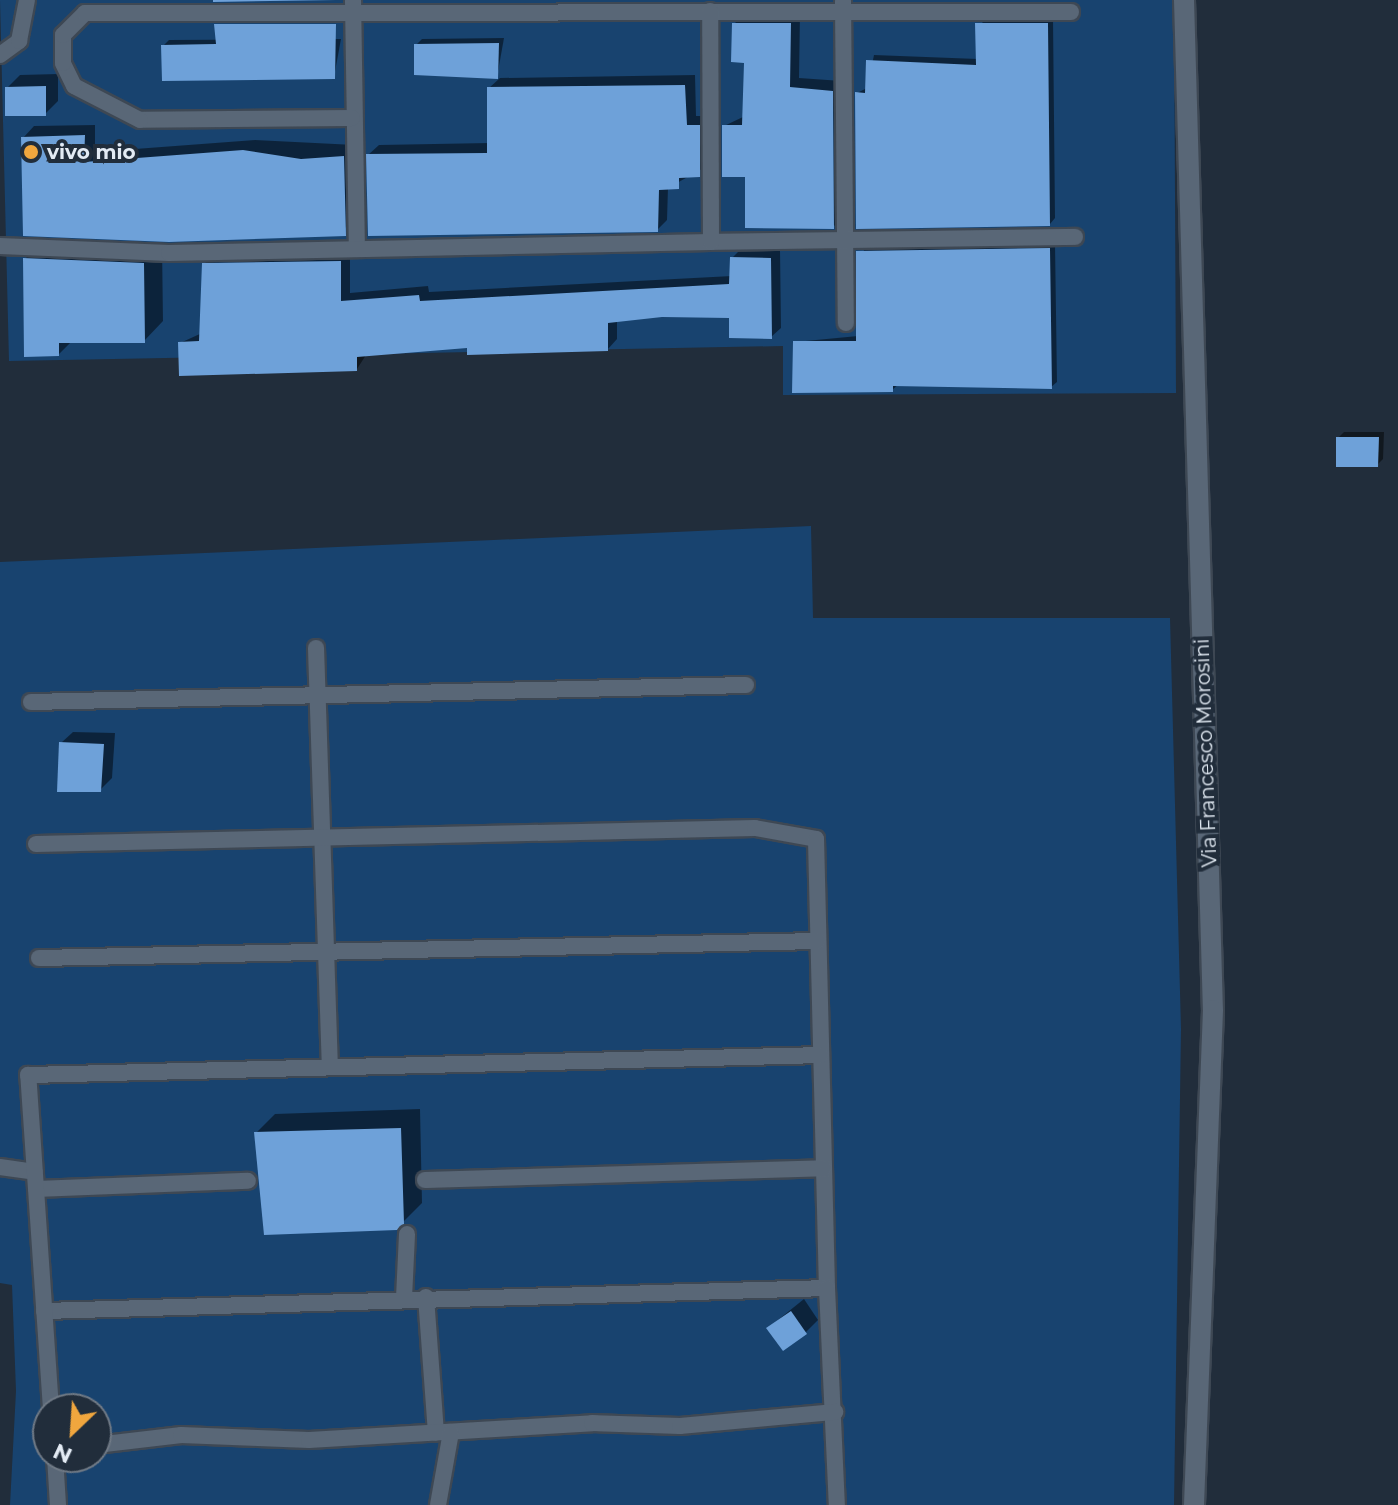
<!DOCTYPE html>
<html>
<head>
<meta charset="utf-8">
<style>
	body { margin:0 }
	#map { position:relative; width:1398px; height:1505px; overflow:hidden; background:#212d3b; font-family:Montserrat,sans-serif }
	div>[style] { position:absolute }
	.green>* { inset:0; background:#18436f }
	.shadow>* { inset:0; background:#0007 }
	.building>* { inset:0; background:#6ea1d9 }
	.roads { filter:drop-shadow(2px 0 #3e4854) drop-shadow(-2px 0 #3e4854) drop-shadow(0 2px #3e4854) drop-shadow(0 -2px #3e4854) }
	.lane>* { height:16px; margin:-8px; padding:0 8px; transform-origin:8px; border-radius:8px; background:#596777 }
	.street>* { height:20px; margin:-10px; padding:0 10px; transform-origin:10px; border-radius:10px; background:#596777 }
	.dots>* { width:22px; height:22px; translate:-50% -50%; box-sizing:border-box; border:4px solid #212d3b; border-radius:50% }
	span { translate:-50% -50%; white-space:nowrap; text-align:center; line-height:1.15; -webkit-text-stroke:8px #212d3b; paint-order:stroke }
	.poi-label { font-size:20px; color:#e3ebf4; font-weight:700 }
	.left { translate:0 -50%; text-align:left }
	.street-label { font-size:20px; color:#e3ebf4 }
	.north { position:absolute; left:32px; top:1393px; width:80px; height:80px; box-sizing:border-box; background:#212d3b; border:2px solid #6f7985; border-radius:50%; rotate:205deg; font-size:22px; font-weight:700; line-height:32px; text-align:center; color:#e3ebf4 }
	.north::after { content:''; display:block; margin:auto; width:28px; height:36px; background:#f0a63e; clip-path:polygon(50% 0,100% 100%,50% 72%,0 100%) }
</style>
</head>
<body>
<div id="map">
	<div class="green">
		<i style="clip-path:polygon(0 0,1174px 0,1176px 393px,783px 395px,783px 346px,9px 361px)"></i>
		<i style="clip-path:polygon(evenodd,811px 526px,813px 618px,1170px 618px,1181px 1029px,1174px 1505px,10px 1505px,16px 1391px,12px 1285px,0 1283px,0 562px,811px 526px,48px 1409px,96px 1409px,96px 1457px,48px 1457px,48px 1409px)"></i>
	</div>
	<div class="shadow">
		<i style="clip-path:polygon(744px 14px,800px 14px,799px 78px,842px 81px,843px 217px,833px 227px,747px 175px,724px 126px,745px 116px,746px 61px,734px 24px)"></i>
		<i style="clip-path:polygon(983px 18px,1053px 18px,1055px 218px,1050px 224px,857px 93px,867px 88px,874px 55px,978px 59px)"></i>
		<i style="clip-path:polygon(504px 38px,497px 77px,416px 45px,422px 39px)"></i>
		<i style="clip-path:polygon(341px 39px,334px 77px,163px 46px,169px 40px)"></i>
		<i style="clip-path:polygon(58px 74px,58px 101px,45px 114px,7px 88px,20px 75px)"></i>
		<i style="clip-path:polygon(695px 75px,696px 116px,709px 116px,709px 165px,668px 188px,667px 220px,657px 230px,368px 155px,379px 145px,489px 143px,489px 88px,500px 78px)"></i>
		<i style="clip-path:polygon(95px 125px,95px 152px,255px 140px,355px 145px,351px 222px,339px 234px,169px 240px,23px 138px,34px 126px)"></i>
		<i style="clip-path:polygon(44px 240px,162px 244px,163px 321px,144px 341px,72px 341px,59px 354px,25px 259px)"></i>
		<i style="clip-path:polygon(1055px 243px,1057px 382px,1051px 387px,899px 384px,892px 390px,795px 342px,858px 336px,864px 248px)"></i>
		<i style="clip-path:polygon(742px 248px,780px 249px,781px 328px,771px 337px,731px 316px,662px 315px,617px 320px,617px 339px,608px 349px,469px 345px,366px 355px,357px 369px,180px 343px,202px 333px,204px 264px,214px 254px,350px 252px,350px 293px,428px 286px,429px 292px,732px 276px,732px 258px)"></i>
		<i style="clip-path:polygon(1344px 432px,1384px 432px,1383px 459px,1377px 465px,1338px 438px)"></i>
		<i style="clip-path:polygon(73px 732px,115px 733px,112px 778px,100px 790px,61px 743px)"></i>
		<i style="clip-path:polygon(420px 1109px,422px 1203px,403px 1222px,256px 1133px,275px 1114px)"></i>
		<i style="clip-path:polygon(804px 1299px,818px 1320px,806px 1332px,768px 1328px)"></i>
	</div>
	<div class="building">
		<i style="clip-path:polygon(213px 0,336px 0,213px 2px)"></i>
		<i style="clip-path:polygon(732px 23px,791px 23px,790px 87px,833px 91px,834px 229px,745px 228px,745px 177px,722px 177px,722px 125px,742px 125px,744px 63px,731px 62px)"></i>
		<i style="clip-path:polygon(975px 23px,1048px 23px,1050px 226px,856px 229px,855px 92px,865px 93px,866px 60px,976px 65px)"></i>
		<i style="clip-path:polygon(214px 24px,336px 24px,335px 79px,162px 81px,161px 45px,216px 44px)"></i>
		<i style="clip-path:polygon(499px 43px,498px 79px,414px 75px,414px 44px)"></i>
		<i style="clip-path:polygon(685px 85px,687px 125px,700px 125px,700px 177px,679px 178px,679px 189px,659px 190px,658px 232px,368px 236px,366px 154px,487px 153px,487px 87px)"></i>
		<i style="clip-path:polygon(46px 86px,46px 116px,5px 116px,5px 87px)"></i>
		<i style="clip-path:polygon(85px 135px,84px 162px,243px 150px,301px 159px,344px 156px,346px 236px,169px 242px,23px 236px,21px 137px)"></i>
		<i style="clip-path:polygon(1050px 248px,1052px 389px,893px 386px,893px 392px,792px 393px,793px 341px,856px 341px,856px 251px)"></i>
		<i style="clip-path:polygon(730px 257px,771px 258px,772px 339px,729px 338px,729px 318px,662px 317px,608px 323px,608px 351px,467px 355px,467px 348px,357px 357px,357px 371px,179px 376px,178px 342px,199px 341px,202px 263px,341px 261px,341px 301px,419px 295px,420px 301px,729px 284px)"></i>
		<i style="clip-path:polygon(23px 258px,144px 263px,145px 343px,59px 343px,59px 356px,24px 357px)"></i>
		<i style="clip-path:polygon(1336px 437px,1379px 437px,1378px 467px,1336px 467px)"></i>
		<i style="clip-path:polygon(59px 742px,104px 744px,101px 792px,57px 792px)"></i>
		<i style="clip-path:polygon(401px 1128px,404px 1224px,397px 1230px,264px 1235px,254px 1132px)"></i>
		<i style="clip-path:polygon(791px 1311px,807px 1334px,783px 1351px,766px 1328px)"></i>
	</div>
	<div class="roads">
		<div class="lane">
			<i style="left:353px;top:0;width:249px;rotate:89.1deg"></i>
			<i style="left:843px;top:1px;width:322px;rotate:89.5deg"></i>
			<i style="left:0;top:55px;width:24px;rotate:-36deg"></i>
			<i style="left:19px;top:41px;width:42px;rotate:-79deg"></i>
			<i style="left:352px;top:118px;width:212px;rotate:179.5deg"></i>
			<i style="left:140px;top:120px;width:74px;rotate:-152.7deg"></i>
			<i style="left:74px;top:86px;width:25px;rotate:-116deg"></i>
			<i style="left:63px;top:63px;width:28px;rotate:-90deg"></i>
			<i style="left:63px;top:35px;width:31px;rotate:-45deg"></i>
			<i style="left:85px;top:13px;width:986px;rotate:-0.06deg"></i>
			<i style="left:711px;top:242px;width:364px;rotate:-0.8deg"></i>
			<i style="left:0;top:246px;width:169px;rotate:2.4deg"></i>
			<i style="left:169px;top:253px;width:542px;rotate:-1.16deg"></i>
			<i style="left:711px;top:242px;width:231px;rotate:-90.2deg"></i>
			<i style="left:316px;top:648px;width:416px;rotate:88.1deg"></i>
			<i style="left:31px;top:702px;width:715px;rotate:-1.36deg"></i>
			<i style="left:36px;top:844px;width:719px;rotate:-1.27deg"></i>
			<i style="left:755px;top:828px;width:62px;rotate:10.2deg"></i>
			<i style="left:816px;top:839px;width:449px;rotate:88.6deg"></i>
			<i style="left:39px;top:958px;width:779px;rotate:-1.25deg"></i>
			<i style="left:0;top:1167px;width:35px;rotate:8deg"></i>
			<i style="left:425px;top:1180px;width:399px;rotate:-1.7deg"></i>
			<i style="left:36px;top:1189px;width:212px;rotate:-2.2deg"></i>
			<i style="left:426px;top:1297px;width:136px;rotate:85.8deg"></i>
			<i style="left:404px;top:1298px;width:64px;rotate:-87.3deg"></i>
			<i style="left:44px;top:1311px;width:783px;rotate:-1.68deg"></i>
			<i style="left:827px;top:1288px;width:217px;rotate:87.4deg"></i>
			<i style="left:51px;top:1409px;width:335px;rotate:-93.9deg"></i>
			<i style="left:28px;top:1075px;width:793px;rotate:-1.44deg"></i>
			<i style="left:96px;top:1445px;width:86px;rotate:-6.7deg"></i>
			<i style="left:181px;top:1435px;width:128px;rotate:2.2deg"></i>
			<i style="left:309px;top:1440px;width:284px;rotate:-3.4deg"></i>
			<i style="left:592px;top:1423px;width:88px;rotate:2deg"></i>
			<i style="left:680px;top:1426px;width:156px;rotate:-5.2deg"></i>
			<i style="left:55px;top:1457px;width:48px;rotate:86.4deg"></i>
			<i style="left:438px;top:1505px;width:74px;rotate:-79.9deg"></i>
		</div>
		<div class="street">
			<i style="left:1184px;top:0;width:1010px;rotate:88.36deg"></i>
			<i style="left:1213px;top:1010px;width:495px;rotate:92.2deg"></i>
		</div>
	</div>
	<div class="dots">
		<i style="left:31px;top:152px;background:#f0a63e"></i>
	</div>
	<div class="poi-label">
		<span class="left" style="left:47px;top:152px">vivo mio</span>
	</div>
	<div class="street-label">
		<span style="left:1206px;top:753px;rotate:-92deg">Via Francesco Morosini</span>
	</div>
	<div class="north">N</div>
</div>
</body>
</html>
